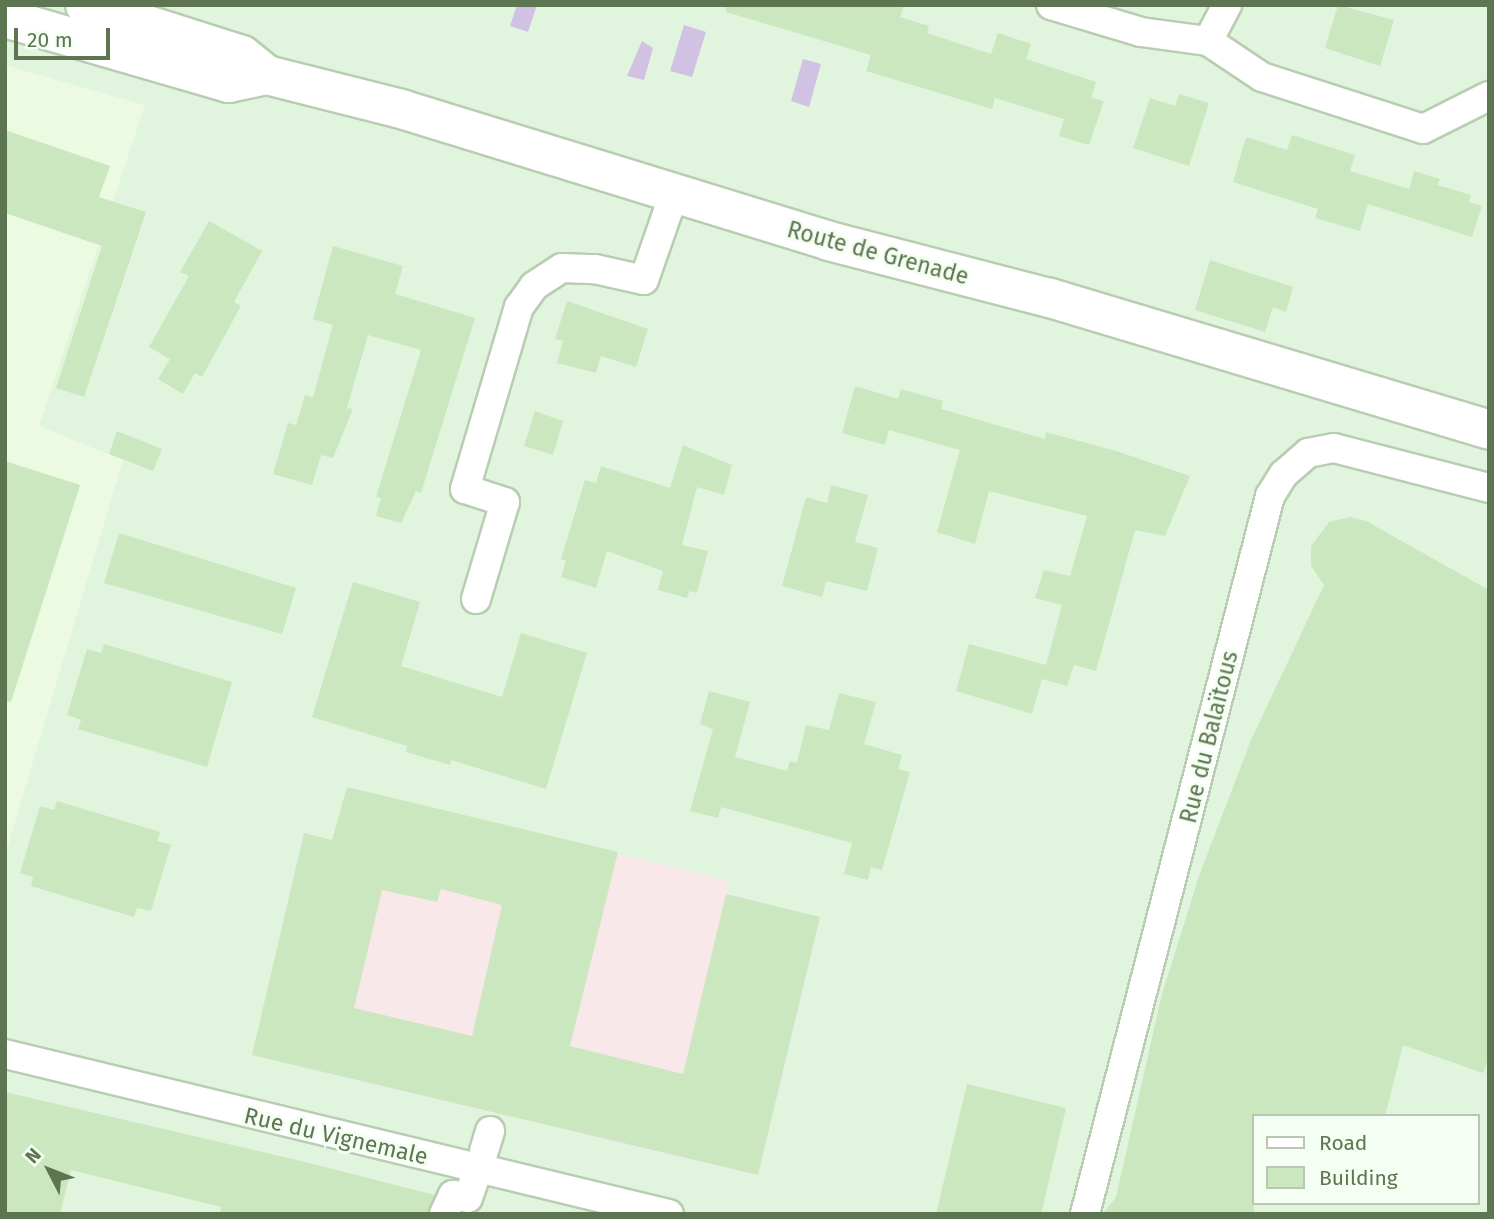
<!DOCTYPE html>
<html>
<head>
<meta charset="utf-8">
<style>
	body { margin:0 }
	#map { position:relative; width:1494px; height:1219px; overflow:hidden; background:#edfbec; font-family:"Fira Sans",sans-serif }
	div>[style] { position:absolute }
	.residential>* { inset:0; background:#e1f4de }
	.commercial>* { inset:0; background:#ebfae1 }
	.education>* { inset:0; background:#f8e8e9 }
	.water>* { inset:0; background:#d1c2e4 }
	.building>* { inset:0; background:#cbe7bf }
	.roads { filter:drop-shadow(2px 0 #b9cdb2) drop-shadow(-2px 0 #b9cdb2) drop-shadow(0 2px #b9cdb2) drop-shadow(0 -2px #b9cdb2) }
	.street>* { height:28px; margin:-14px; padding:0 14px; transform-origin:14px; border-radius:14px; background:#fff }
	.secondary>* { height:38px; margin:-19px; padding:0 19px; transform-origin:19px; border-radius:19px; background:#fff }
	span { translate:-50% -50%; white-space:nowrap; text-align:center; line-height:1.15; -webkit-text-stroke:6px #f4fef3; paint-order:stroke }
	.street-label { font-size:23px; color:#5d7550 }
	.frame { position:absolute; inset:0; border:7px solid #5d7550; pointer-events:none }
	.legend { position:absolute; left:1252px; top:1114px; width:228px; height:91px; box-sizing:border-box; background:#f4fef3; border:2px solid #b8c7b2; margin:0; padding:9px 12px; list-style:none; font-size:21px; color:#5d7550 }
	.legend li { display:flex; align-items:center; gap:14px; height:35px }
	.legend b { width:35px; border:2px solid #b8c7b2 }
	.north { position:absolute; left:14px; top:1135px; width:70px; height:70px; -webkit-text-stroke:5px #f4fef3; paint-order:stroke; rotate:312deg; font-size:19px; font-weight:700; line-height:28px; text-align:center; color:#5d7550 }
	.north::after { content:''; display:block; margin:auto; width:24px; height:32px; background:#5d7550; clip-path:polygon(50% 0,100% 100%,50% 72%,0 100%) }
	.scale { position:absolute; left:14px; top:28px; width:96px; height:32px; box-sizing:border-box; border:4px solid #5d7550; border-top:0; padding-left:9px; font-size:21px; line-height:24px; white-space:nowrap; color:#5d7550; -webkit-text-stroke:5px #f4fef3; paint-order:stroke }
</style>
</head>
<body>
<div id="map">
	<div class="residential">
		<i style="clip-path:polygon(evenodd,5px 5px,1489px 5px,1489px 1214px,5px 1214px,5px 5px,1254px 1116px,1478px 1116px,1478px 1203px,1254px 1203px,1254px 1116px)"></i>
	</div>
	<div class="commercial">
		<i style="clip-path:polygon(5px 65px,145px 105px,39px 426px,123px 460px,5px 856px)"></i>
	</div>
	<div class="education">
		<i style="clip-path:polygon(347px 787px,730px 881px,727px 894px,820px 917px,758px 1176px,252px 1055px,304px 833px,332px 840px)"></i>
	</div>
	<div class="water">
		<i style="clip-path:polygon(517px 5px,537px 5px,528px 32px,510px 26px)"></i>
		<i style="clip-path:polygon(684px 25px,706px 32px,692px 77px,670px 71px)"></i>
		<i style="clip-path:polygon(642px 41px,653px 48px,644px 80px,627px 76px)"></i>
		<i style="clip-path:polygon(803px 59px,821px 64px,809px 107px,791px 101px)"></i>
	</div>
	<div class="building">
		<i style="clip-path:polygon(726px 5px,904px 5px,900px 17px,929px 26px,927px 33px,991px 54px,998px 33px,1031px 44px,1026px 59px,1096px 82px,1091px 98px,1104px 101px,1089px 145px,1059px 136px,1064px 119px,995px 98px,992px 109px,866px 71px,871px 55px,726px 12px)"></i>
		<i style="clip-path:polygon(1338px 5px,1394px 20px,1380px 66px,1325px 48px)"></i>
		<i style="clip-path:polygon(1179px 94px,1209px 103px,1189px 166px,1133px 148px,1150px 98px,1175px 106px)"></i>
		<i style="clip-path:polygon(5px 130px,110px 166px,99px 197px,146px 212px,84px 397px,56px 388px,102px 246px,5px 213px)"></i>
		<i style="clip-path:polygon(1292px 135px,1355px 155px,1350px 171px,1409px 189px,1414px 171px,1440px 179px,1437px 185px,1471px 195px,1469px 202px,1482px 206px,1472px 237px,1368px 204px,1360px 231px,1315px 218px,1318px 209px,1233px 182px,1246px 137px,1287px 150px)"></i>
		<i style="clip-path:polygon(209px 221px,262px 251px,234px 302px,241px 306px,202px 377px,195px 373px,183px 394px,158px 379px,170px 359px,149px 347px,189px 276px,180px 272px)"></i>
		<i style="clip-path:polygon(333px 246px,403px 266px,395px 294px,475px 318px,421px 493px,416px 491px,401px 523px,376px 516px,381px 498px,376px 497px,421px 350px,368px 335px,347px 408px,353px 409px,333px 458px,321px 455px,312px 485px,273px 474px,288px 423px,296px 425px,305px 395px,313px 397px,333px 325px,313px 319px)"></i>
		<i style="clip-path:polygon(1210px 260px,1293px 287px,1286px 312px,1273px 307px,1265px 332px,1195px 310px)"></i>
		<i style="clip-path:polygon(567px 301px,648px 329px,636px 367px,601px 356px,596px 373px,557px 363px,563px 341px,555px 339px)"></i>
		<i style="clip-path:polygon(855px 386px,898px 399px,901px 389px,943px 401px,941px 409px,1045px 439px,1046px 432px,1116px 451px,1190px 476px,1165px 536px,1135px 530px,1096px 671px,1074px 665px,1067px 686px,1042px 679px,1032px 714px,956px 691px,969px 644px,1046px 665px,1062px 605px,1035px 598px,1044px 570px,1070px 576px,1087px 516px,989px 491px,975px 544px,937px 532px,960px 450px,889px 430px,885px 445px,842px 433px)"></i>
		<i style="clip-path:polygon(535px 411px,563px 421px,553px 455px,524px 446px)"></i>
		<i style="clip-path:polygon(117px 431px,162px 449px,153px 471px,109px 454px)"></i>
		<i style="clip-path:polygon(683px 445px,732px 465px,724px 495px,697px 487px,682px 545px,708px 551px,697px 593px,689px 591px,687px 598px,658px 590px,663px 571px,607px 551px,596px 588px,561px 577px,566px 561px,561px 559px,585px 480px,596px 483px,601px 466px,670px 488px)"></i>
		<i style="clip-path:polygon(5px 461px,80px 485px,11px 702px,5px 701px)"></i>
		<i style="clip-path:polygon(831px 485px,868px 495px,855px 542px,878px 548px,867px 591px,826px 581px,822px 597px,782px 586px,806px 497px,827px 503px)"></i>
		<i style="clip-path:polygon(1350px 517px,1366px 521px,1489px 590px,1489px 1056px,1483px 1073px,1403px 1045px,1385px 1116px,1254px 1116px,1254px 1214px,1103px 1214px,1116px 1197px,1162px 994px,1199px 876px,1251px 740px,1324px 585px,1311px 566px,1311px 546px,1329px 522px)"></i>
		<i style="clip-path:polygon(119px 533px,296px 588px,282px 634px,104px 583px)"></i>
		<i style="clip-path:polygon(353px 582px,420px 602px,401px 666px,502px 697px,521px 633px,587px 653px,546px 789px,451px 760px,450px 765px,406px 752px,407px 746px,312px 717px)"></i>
		<i style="clip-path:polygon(104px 644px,232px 682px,207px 767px,78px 729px,81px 720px,67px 715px,87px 649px,101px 653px)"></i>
		<i style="clip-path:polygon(709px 691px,750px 702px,735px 757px,787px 771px,790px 761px,797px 763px,806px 725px,829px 730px,839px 693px,876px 702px,864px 744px,902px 755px,898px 769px,910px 772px,882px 870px,871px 867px,868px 880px,844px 874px,852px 843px,721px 807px,718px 818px,690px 811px,713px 729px,700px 724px)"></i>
		<i style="clip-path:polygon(evenodd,347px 787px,618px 852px,570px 1046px,683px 1074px,726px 894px,820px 917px,758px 1175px,252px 1055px,304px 833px,332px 840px,347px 787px,441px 889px,502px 905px,472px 1036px,354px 1008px,382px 890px,437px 902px,441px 889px)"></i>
		<i style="clip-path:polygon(57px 801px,160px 832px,157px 841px,171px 845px,151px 911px,137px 908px,134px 917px,31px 886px,33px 877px,20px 873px,40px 806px,54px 810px)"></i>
		<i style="clip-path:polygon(967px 1084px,1066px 1108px,1041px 1214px,936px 1214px)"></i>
		<i style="clip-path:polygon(5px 1092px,301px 1161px,435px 1195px,428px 1214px,220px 1214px,221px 1207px,71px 1170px,60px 1214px,5px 1214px)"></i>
	</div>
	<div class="roads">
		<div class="street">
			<i style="left:1051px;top:5px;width:94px;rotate:16.7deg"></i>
			<i style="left:1141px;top:32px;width:68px;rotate:7.7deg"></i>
			<i style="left:1208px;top:41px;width:65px;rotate:33.7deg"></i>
			<i style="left:1262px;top:77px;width:169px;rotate:17.9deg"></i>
			<i style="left:1423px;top:129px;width:74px;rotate:-26.6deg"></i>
			<i style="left:1208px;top:41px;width:41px;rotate:-62.2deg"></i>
			<i style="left:476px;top:599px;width:101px;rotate:-73.4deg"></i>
			<i style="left:505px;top:502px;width:42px;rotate:-162deg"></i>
			<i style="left:465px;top:489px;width:190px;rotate:-73.5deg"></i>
			<i style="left:519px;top:307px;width:26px;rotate:-54deg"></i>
			<i style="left:534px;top:286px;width:33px;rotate:-33deg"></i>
			<i style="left:562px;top:268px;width:33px;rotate:2deg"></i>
			<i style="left:595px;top:269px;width:50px;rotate:12.7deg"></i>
			<i style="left:644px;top:280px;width:94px;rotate:-70.8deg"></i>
			<i style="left:5px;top:1054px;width:683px;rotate:13.55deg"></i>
			<i style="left:484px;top:1151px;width:21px;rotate:-73deg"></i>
			<i style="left:444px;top:1214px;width:21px;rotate:-65deg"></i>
			<i style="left:453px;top:1195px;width:15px;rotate:11deg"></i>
			<i style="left:468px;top:1198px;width:21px;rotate:-71deg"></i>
			<i style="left:1085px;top:1214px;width:741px;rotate:-75.55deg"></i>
			<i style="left:1270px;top:496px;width:26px;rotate:-58deg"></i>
			<i style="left:1284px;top:474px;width:32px;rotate:-41deg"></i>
			<i style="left:1308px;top:453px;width:26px;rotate:-11deg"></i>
			<i style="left:1334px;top:448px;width:160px;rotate:14.5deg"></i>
		</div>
		<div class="secondary">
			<i style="left:85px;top:5px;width:165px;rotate:17.7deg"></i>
			<i style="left:242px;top:55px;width:32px;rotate:39deg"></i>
			<i style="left:267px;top:75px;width:138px;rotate:14.2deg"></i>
			<i style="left:401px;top:109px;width:448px;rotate:17.1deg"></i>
			<i style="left:829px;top:241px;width:228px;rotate:14.5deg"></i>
			<i style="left:1050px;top:298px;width:458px;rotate:16.7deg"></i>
			<i style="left:5px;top:18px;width:233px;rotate:16.2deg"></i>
			<i style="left:229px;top:83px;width:39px;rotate:-12deg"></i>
		</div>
	</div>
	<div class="street-label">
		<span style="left:878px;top:253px;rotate:15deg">Route de Grenade</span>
		<span style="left:1209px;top:737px;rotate:-76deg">Rue du Balaïtous</span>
		<span style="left:336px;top:1136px;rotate:13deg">Rue du Vignemale</span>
	</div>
	<div class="frame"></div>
	<ul class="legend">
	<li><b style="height:9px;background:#fff"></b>Road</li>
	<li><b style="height:19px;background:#cbe7bf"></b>Building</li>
	</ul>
	<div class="north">N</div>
	<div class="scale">20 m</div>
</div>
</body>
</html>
